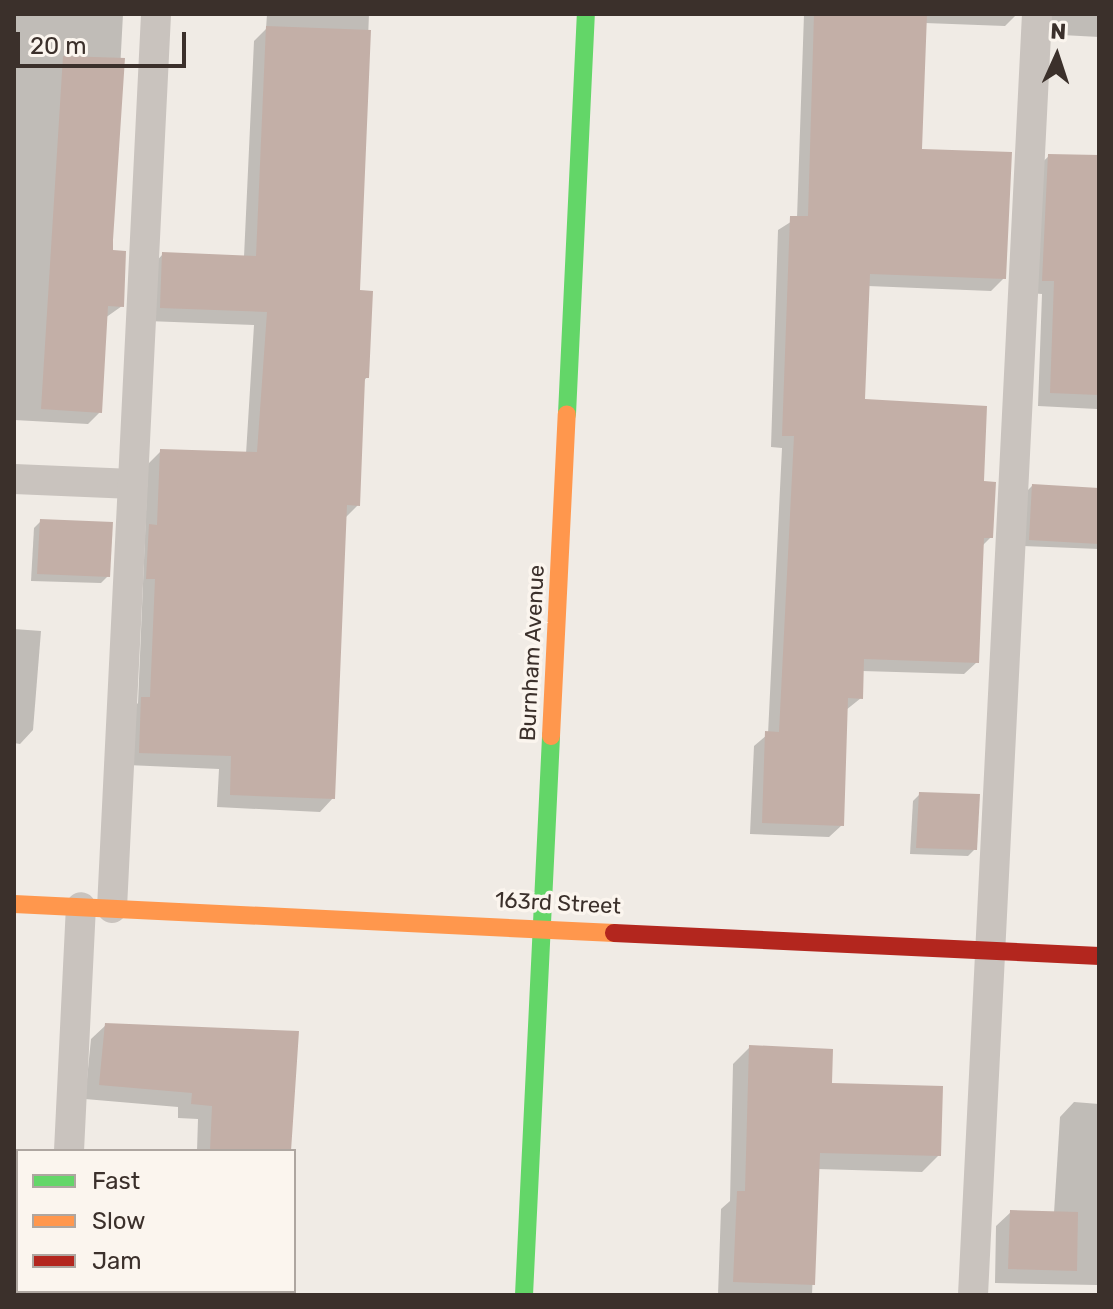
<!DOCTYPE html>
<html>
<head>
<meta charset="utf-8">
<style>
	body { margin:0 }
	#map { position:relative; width:1113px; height:1309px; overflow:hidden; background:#f0ebe5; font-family:Rubik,sans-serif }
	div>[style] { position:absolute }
	.shadow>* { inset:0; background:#0003 }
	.building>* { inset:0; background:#c3afa7 }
	.lane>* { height:30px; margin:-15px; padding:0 15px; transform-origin:15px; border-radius:15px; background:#c9c3be }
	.fast>* { height:18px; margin:-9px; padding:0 9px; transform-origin:9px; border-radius:9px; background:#63d668 }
	.slow>* { height:18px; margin:-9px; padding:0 9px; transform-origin:9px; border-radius:9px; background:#ff974d }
	.jam>* { height:18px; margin:-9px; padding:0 9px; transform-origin:9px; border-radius:9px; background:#b3261e }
	span { translate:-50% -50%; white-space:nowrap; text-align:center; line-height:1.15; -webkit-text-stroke:7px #fbf5ee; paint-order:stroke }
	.street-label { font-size:22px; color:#3b302b }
	.frame { position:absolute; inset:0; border:16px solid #3b302b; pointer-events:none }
	.legend { position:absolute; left:16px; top:1149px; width:280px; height:144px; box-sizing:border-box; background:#fbf5ee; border:2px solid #aea6a0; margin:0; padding:10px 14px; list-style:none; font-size:24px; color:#3b302b }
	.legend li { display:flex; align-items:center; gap:16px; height:40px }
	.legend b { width:40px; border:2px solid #aea6a0 }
	.north { position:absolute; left:1017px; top:16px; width:80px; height:80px; -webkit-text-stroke:6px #fbf5ee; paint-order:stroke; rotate:3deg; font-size:22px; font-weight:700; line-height:32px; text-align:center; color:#3b302b }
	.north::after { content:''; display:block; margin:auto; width:28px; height:36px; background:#3b302b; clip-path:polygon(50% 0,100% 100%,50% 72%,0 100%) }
	.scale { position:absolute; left:16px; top:32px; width:170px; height:36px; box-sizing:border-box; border:4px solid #3b302b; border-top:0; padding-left:10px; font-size:24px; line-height:28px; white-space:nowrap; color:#3b302b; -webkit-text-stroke:6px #fbf5ee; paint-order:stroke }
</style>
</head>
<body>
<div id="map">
	<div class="shadow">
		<i style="clip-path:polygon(14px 14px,123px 14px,111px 240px,122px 306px,105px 318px,100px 412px,88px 424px,14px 420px)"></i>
		<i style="clip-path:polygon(267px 14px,369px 14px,358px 292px,367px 377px,363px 382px,358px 505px,344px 519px,333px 798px,320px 812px,217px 807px,219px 769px,127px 765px,129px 712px,138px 703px,148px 464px,161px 451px,246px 454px,254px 325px,147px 321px,150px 268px,163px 254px,244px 257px,254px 41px,266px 29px)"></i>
		<i style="clip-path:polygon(804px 14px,1017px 14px,1005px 26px,925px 23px,920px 151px,1004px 278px,991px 291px,868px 286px,863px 401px,982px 482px,991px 537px,981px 547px,977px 662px,964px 674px,862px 671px,861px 698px,846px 710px,842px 825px,829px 837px,750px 834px,754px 746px,768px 734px,782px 448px,771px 447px,778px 230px,797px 218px)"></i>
		<i style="clip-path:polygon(1035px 14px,1099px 14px,1099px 37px,1062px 35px,1062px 28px,1043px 28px)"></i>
		<i style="clip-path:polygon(1049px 156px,1099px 157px,1097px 409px,1038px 406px,1042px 294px,1029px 293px,1035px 169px)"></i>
		<i style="clip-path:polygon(1032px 486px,1099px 490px,1099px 549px,1023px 546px,1025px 493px)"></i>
		<i style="clip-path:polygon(41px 521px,108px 576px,101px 583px,31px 581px,34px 528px)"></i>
		<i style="clip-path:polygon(14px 629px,41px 631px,33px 730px,20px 744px,14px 743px)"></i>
		<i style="clip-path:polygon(920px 794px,975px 849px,968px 856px,910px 854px,913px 801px)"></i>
		<i style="clip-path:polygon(106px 1025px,291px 1151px,197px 1151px,198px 1119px,178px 1118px,178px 1107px,85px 1099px,91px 1039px)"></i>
		<i style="clip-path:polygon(750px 1047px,830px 1085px,939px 1155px,922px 1172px,817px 1169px,812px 1295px,718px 1295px,721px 1209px,730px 1201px,733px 1064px)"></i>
		<i style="clip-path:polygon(1074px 1102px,1099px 1104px,1099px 1295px,1097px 1285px,995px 1283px,996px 1226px,1011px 1212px,1054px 1213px,1060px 1117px)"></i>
	</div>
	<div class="building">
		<i style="clip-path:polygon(814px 14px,927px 14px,922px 149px,1012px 152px,1006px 279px,870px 274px,865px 399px,987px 406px,984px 481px,996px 482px,993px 538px,984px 538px,979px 663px,864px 659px,863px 699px,848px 698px,844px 826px,762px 823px,765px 731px,779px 732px,794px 436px,782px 436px,790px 216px,808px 216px)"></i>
		<i style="clip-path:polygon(266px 26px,371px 30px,360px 290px,373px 291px,369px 378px,365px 378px,360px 506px,347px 505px,335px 799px,230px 795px,231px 756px,139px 753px,141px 697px,150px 697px,155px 579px,146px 579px,149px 524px,157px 525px,160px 449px,257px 452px,267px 312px,160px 308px,162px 252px,256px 256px)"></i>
		<i style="clip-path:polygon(63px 56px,125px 58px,113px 240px,113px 250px,126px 251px,124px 307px,108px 306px,102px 413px,41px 409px)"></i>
		<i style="clip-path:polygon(1048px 154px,1099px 155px,1099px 395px,1050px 393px,1054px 281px,1042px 281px)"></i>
		<i style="clip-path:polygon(1032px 484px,1099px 488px,1099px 544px,1029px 540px)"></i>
		<i style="clip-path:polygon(40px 519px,113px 522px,110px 577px,37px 574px)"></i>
		<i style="clip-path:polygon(919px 792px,980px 794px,977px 850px,916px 848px)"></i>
		<i style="clip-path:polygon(105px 1023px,299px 1031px,291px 1151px,210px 1151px,212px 1106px,191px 1104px,192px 1093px,99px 1085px)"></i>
		<i style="clip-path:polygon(749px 1045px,833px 1049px,832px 1083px,943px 1086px,941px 1156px,820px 1153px,815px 1285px,733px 1282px,737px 1191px,745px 1191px)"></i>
		<i style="clip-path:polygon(1010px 1210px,1078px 1212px,1077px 1271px,1008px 1269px)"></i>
	</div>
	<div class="lane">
		<i style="left:14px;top:479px;width:119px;rotate:2.4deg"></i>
		<i style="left:112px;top:908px;width:895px;rotate:-87.18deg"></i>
		<i style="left:69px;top:1151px;width:244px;rotate:-87.2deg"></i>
		<i style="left:62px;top:1295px;width:4px;rotate:-90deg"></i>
		<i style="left:973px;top:1295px;width:1283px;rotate:-87.14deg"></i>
	</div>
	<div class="fast">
		<i style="left:567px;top:414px;width:400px;rotate:-87.3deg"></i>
		<i style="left:524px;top:1295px;width:560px;rotate:-87.23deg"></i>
	</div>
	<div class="slow">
		<i style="left:551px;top:736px;width:322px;rotate:-87.2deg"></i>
		<i style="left:14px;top:904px;width:601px;rotate:2.77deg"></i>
	</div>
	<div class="jam">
		<i style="left:614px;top:933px;width:486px;rotate:2.7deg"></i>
	</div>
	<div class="street-label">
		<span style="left:532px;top:653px;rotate:-87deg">Burnham Avenue</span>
		<span style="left:558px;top:903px;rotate:3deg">163rd Street</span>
	</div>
	<div class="frame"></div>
	<ul class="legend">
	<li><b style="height:10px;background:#63d668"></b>Fast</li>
	<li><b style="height:10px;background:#ff974d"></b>Slow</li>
	<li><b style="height:10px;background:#b3261e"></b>Jam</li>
	</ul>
	<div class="north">N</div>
	<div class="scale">20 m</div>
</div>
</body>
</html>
